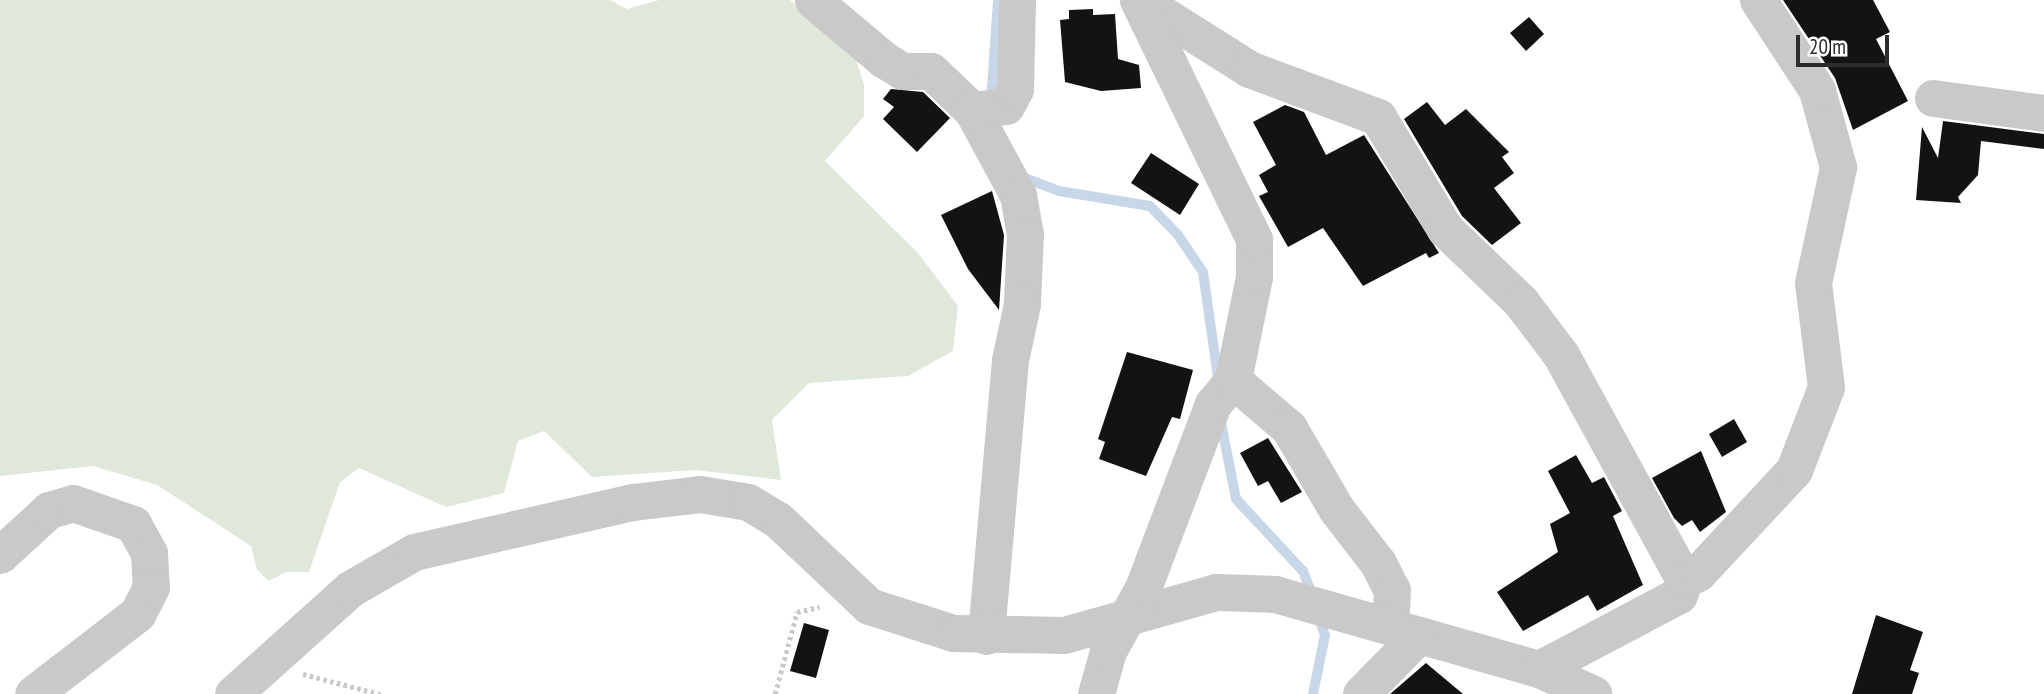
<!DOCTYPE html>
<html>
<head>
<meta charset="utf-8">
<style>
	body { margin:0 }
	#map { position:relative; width:2044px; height:694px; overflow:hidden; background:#fff; font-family:"PT Sans Narrow",sans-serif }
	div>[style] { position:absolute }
	.green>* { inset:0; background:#e0e8db }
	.stream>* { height:10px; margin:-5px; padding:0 5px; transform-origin:5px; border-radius:5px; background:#c8d7e7 }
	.building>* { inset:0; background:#131313 }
	.path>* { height:4.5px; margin-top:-2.25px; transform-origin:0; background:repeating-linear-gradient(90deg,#c9c9c9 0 3.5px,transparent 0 7px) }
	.minor>* { height:37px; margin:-18.5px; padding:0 18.5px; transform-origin:18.5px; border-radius:18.5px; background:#c9c9c9 }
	span { translate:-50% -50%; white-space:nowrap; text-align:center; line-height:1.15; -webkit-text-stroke:7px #fff; paint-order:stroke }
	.scale { position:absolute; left:1796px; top:35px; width:93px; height:32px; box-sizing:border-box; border:4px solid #2c2c2c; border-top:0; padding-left:9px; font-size:21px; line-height:24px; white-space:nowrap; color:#2c2c2c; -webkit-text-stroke:5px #fff; paint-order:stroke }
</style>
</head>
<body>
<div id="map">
	<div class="green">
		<i style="clip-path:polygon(0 0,610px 0,627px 9px,659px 0,790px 0,855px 56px,864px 85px,864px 116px,825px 161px,918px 253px,958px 306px,953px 351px,908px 376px,809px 383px,772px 420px,781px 480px,695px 470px,592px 477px,544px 431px,518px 441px,504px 493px,446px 507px,359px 468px,340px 482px,309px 572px,286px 572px,269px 581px,257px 570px,251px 546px,157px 485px,93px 466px,0 476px)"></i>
	</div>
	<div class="stream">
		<i style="left:991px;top:101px;width:101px;rotate:-86deg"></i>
		<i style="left:1025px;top:178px;width:36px;rotate:21deg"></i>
		<i style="left:1059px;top:191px;width:92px;rotate:9.4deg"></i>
		<i style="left:1150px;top:206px;width:40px;rotate:46deg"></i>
		<i style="left:1178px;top:235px;width:45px;rotate:56deg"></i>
		<i style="left:1203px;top:272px;width:106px;rotate:81.9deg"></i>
		<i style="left:1221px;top:423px;width:77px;rotate:78.8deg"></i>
		<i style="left:1236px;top:499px;width:98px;rotate:47.1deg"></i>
		<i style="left:1303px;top:571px;width:26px;rotate:69deg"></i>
		<i style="left:1313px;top:694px;width:60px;rotate:-78.5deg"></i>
		<i style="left:1325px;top:635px;width:20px;rotate:-110deg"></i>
	</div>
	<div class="building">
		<i style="clip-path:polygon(1783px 0,1873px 0,1890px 32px,1876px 39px,1908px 101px,1853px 130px,1835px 78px)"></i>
		<i style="clip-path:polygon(1093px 9px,1093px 15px,1115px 14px,1118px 59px,1139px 65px,1141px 88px,1101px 91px,1065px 82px,1060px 20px,1069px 19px,1069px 10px)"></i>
		<i style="clip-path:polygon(1529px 17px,1544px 34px,1526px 51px,1510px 33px)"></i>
		<i style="clip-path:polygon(891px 89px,923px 92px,950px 118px,917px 152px,883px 119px,894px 107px,883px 99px)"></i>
		<i style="clip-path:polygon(1427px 102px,1445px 125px,1466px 109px,1509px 152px,1502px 157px,1514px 173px,1494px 188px,1521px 223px,1492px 245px,1462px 216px,1404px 119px)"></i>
		<i style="clip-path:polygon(1285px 105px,1304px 112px,1326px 155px,1364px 135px,1439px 253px,1429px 258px,1426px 253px,1363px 286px,1323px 228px,1288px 247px,1259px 196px,1268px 192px,1259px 175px,1276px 165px,1253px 122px)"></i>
		<i style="clip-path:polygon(1943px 121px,2044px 134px,2044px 149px,1981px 141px,1978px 175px,1958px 197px,1961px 203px,1916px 200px,1922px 127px,1938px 158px)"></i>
		<i style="clip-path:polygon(1151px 153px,1199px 184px,1180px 215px,1131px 183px)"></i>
		<i style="clip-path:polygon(992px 191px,1004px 235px,999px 310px,968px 269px,941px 215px)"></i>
		<i style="clip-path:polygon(1127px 352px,1193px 370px,1180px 419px,1172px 417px,1146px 476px,1099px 459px,1105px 442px,1098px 439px)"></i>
		<i style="clip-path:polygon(1734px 419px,1747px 442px,1722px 457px,1709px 434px)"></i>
		<i style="clip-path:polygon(1268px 438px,1302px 492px,1281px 503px,1268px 481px,1258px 486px,1240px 453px)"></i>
		<i style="clip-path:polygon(1701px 451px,1726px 512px,1700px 532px,1692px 520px,1682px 526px,1674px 518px,1652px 478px)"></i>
		<i style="clip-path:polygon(1576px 455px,1592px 483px,1604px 477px,1622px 511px,1613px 516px,1643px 585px,1597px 611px,1588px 595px,1523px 631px,1497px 592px,1558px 552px,1550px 524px,1570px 513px,1548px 471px)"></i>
		<i style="clip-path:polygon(1876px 615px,1923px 632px,1910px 670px,1919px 673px,1912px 694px,1852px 694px)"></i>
		<i style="clip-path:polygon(804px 623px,829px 630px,816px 678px,790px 671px)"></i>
		<i style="clip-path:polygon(1426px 663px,1463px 694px,1390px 694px)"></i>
	</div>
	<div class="path">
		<i style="left:303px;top:674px;width:80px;rotate:14.6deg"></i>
		<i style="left:775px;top:694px;width:85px;rotate:-75deg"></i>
		<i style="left:797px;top:612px;width:23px;rotate:-13deg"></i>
	</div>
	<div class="minor">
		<i style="left:813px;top:0;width:92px;rotate:40.1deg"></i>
		<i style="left:883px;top:59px;width:22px;rotate:32deg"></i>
		<i style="left:902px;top:71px;width:29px"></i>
		<i style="left:931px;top:71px;width:57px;rotate:43.6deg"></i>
		<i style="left:972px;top:110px;width:97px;rotate:61.6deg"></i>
		<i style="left:1018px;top:195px;width:40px;rotate:80deg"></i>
		<i style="left:1025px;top:234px;width:70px;rotate:92.5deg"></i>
		<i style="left:1022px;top:304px;width:57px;rotate:102.1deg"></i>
		<i style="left:1010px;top:360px;width:277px;rotate:95deg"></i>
		<i style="left:1140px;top:0;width:129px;rotate:32.3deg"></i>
		<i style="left:1249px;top:69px;width:138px;rotate:20.4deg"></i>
		<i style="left:1378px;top:117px;width:131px;rotate:59.1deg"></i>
		<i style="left:1445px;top:229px;width:105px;rotate:43.8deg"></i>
		<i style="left:1521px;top:302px;width:66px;rotate:53deg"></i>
		<i style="left:1561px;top:355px;width:256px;rotate:61.3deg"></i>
		<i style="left:1933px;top:98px;width:112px;rotate:7.7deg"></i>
		<i style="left:972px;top:110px;width:34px;rotate:-7deg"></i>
		<i style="left:1006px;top:106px;width:19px;rotate:-62deg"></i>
		<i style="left:1015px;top:89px;width:89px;rotate:-88.7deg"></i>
		<i style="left:1233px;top:380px;width:74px;rotate:40.6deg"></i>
		<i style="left:1289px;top:428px;width:95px;rotate:59.7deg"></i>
		<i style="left:1337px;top:510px;width:67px;rotate:52.3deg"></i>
		<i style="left:1378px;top:563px;width:30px;rotate:63deg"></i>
		<i style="left:1392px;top:590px;width:36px;rotate:93deg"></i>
		<i style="left:0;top:555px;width:67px;rotate:-42.6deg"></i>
		<i style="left:49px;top:510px;width:25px;rotate:-16deg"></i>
		<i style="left:73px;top:503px;width:64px;rotate:19.3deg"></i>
		<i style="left:133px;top:524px;width:33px;rotate:61deg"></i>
		<i style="left:149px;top:553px;width:34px;rotate:87deg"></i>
		<i style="left:151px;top:587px;width:30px;rotate:117deg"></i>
		<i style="left:137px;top:614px;width:131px;rotate:142.4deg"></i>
		<i style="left:1539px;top:669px;width:158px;rotate:-27.9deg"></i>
		<i style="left:1679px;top:595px;width:16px;rotate:-72deg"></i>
		<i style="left:1684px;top:580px;width:16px;rotate:-27deg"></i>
		<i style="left:1698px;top:573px;width:141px;rotate:-47deg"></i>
		<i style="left:1794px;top:470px;width:89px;rotate:-68.9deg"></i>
		<i style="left:1826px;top:387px;width:105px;rotate:-97.1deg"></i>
		<i style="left:1813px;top:283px;width:119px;rotate:-77.8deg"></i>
		<i style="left:1838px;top:167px;width:80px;rotate:-105.3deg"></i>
		<i style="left:1817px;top:90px;width:108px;rotate:-123.2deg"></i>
		<i style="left:233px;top:694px;width:157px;rotate:-41.9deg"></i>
		<i style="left:350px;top:589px;width:74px;rotate:-30deg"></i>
		<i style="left:414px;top:552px;width:225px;rotate:-12.9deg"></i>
		<i style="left:633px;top:502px;width:67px;rotate:-6.8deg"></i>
		<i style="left:700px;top:494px;width:49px;rotate:9.5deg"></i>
		<i style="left:748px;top:502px;width:35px;rotate:31deg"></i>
		<i style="left:778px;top:520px;width:125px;rotate:43.4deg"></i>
		<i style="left:869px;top:606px;width:88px;rotate:17.8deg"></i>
		<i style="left:953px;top:633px;width:111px;rotate:1deg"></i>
		<i style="left:1064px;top:635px;width:158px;rotate:-15.8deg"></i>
		<i style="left:1216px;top:592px;width:59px;rotate:1.9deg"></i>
		<i style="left:1275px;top:594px;width:274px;rotate:15.9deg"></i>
		<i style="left:1539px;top:669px;width:60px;rotate:24.8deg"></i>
		<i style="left:1096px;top:694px;width:45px;rotate:-74.4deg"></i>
		<i style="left:1108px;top:651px;width:72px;rotate:-60.9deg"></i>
		<i style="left:1143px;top:588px;width:197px;rotate:-69.2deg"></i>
		<i style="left:1213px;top:404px;width:31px;rotate:-50deg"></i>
		<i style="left:1233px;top:380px;width:105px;rotate:-78.5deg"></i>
		<i style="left:1254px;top:277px;width:38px;rotate:-90deg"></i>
		<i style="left:1254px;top:239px;width:266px;rotate:-115.9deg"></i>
		<i style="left:1361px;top:694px;width:83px;rotate:-45.5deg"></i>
	</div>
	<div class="scale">20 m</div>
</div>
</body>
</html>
